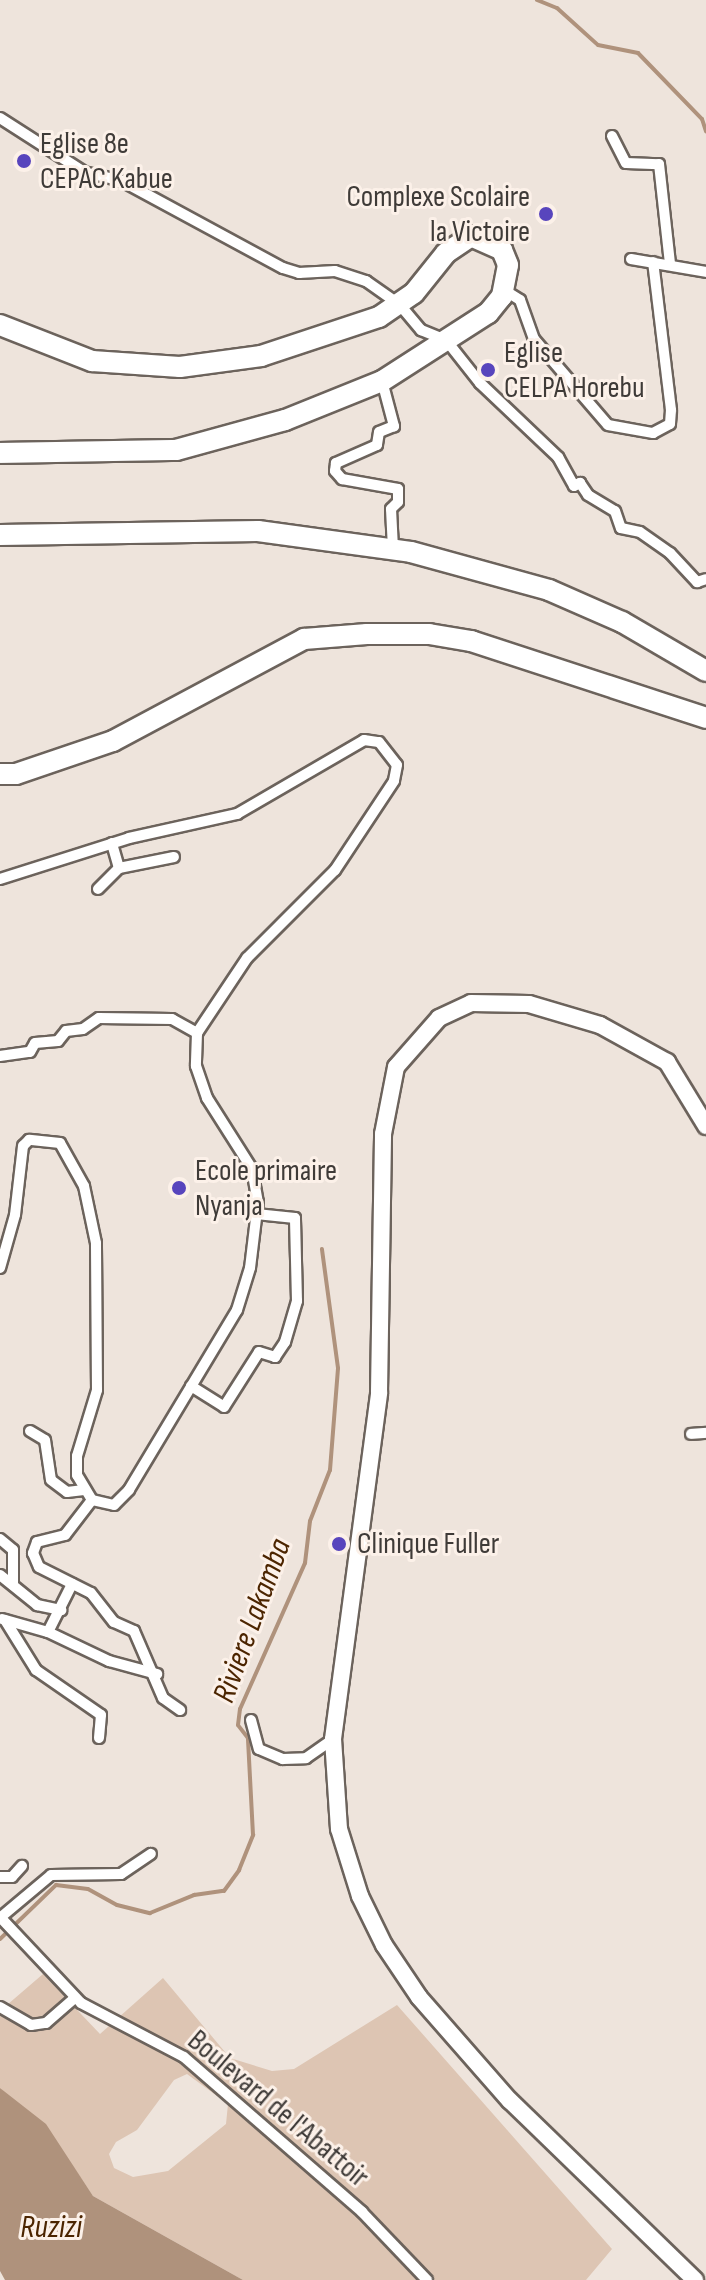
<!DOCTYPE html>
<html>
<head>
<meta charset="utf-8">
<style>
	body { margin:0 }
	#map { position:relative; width:706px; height:2280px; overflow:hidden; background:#eee4dc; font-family:"Sofia Sans Condensed",sans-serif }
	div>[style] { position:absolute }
	.green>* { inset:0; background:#ddc5b3 }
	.water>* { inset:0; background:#af927c }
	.stream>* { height:4px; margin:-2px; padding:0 2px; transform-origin:2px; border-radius:2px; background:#af927c }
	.roads { filter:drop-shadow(2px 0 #6c635c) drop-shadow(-2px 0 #6c635c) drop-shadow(0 2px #6c635c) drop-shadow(0 -2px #6c635c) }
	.street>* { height:10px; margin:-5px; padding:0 5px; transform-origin:5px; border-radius:5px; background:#fff }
	.primary>* { height:16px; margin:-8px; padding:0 8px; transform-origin:8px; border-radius:8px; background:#fff }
	.highway>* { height:20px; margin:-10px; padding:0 10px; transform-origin:10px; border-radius:10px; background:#fff }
	.dots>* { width:22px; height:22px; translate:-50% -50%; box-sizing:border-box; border:4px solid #fcf1e9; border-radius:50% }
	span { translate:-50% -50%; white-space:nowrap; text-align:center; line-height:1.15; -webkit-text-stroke:6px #fcf1e9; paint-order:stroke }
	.poi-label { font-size:30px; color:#3f3b38 }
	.left { translate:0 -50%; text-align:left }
	.right { translate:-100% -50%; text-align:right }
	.street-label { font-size:30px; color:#3f3b38 }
	.water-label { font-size:32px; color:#4c2500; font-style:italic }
</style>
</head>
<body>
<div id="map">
	<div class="green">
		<i style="clip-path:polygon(evenodd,43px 1974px,100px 2034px,163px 1978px,230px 2058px,272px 2071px,294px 2069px,397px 2005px,612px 2249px,586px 2280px,243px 2280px,93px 2196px,62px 2150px,0 2088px,0 2011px,43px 1974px,187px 2074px,228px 2104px,226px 2124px,168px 2171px,133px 2177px,114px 2168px,109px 2154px,116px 2142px,137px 2130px,174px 2080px,187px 2074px)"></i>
	</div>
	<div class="water">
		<i style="clip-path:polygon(0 2088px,46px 2124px,93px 2196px,243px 2280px,5px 2280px,0 2271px)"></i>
	</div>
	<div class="stream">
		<i style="left:537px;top:0;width:22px;rotate:22deg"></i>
		<i style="left:557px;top:8px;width:55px;rotate:42.1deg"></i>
		<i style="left:598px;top:45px;width:41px;rotate:11.3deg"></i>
		<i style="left:638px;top:53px;width:92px;rotate:45.9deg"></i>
		<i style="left:702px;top:119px;width:13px;rotate:72deg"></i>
		<i style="left:0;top:1939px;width:78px;rotate:-44deg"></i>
		<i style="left:56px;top:1885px;width:32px;rotate:7deg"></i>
		<i style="left:88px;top:1889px;width:33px;rotate:29deg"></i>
		<i style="left:117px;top:1905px;width:34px;rotate:14deg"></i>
		<i style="left:150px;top:1913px;width:48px;rotate:-22.2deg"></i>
		<i style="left:194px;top:1895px;width:30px;rotate:-8deg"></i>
		<i style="left:224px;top:1891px;width:26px;rotate:-54deg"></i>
		<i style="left:239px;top:1870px;width:38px;rotate:-68deg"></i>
		<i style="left:253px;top:1835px;width:97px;rotate:-93deg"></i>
		<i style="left:248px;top:1738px;width:16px;rotate:-128deg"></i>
		<i style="left:238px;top:1725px;width:16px;rotate:-83deg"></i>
		<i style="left:240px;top:1709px;width:160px;rotate:-66deg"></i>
		<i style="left:305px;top:1563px;width:42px;rotate:-83.2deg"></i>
		<i style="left:310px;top:1521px;width:55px;rotate:-68.6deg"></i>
		<i style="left:330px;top:1470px;width:102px;rotate:-85.5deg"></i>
		<i style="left:338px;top:1368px;width:120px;rotate:-97.7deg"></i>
	</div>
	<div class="roads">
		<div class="street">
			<i style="left:0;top:118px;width:100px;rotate:32.7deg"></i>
			<i style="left:84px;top:172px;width:39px;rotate:13deg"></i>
			<i style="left:122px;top:181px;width:183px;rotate:28.4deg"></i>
			<i style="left:283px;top:268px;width:17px;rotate:17deg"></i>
			<i style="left:299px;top:273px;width:36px;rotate:-3deg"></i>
			<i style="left:335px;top:271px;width:33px;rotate:18deg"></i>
			<i style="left:366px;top:281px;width:42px;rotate:35.2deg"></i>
			<i style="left:400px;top:305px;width:33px;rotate:50deg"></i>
			<i style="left:421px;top:330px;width:27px;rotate:22deg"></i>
			<i style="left:446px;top:340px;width:55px;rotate:51.7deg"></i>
			<i style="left:480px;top:383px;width:108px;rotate:43.5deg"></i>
			<i style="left:558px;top:457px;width:33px;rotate:61deg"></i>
			<i style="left:574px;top:486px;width:7px;rotate:-27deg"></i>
			<i style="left:580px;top:483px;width:14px;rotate:56deg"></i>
			<i style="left:588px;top:495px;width:31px;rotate:31deg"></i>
			<i style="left:615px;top:511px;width:18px;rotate:71deg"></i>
			<i style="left:621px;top:528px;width:19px;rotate:12deg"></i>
			<i style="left:640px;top:532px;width:37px;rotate:35deg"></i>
			<i style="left:670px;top:553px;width:40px;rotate:47deg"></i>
			<i style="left:697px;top:582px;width:9px;rotate:-18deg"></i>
			<i style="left:612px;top:136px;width:30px;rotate:63deg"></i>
			<i style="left:626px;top:163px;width:33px;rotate:2deg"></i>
			<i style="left:659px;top:164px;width:100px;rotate:83.7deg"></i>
			<i style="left:631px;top:259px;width:76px;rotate:9.8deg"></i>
			<i style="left:504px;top:290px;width:19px;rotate:32deg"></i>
			<i style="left:520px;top:300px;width:41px;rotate:70.3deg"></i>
			<i style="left:534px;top:339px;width:113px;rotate:49.3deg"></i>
			<i style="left:608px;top:425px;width:46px;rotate:10.1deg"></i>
			<i style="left:653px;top:433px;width:19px;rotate:-28deg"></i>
			<i style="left:670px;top:424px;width:14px;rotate:-86deg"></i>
			<i style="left:671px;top:410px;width:149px;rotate:-96.9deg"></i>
			<i style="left:382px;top:381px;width:47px;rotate:75.1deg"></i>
			<i style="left:394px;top:426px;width:16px;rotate:158deg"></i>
			<i style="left:379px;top:432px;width:13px;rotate:99deg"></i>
			<i style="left:377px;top:445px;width:45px;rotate:156.3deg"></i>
			<i style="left:336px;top:463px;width:8px;rotate:97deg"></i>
			<i style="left:335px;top:471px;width:11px;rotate:49deg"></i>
			<i style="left:342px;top:479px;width:57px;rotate:10.1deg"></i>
			<i style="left:398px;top:489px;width:13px;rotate:90deg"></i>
			<i style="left:398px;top:502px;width:10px;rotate:135deg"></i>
			<i style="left:391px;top:509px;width:40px;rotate:87.1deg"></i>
			<i style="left:119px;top:868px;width:56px;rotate:-11.3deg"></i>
			<i style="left:0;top:879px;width:135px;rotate:-17.6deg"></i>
			<i style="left:129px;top:838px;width:111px;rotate:-12.5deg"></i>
			<i style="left:237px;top:814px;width:147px;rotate:-30.2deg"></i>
			<i style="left:364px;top:740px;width:15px;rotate:8deg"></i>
			<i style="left:379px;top:742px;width:29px;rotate:52deg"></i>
			<i style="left:397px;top:765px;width:16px;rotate:101deg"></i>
			<i style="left:394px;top:781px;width:107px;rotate:123.5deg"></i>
			<i style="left:335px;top:870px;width:124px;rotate:135deg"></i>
			<i style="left:247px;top:958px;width:90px;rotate:123.7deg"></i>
			<i style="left:197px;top:1033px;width:33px;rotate:92deg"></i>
			<i style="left:196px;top:1066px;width:34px;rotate:71deg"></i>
			<i style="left:207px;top:1098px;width:84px;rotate:57.6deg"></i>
			<i style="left:252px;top:1169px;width:34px;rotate:80deg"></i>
			<i style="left:258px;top:1202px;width:66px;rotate:96.9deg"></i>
			<i style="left:250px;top:1268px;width:44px;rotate:107.2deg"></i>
			<i style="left:237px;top:1310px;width:210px;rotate:121deg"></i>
			<i style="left:129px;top:1490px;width:21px;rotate:135deg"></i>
			<i style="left:114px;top:1505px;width:23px;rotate:-167deg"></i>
			<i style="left:92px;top:1500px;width:29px;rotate:-121deg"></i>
			<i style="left:77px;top:1475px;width:19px;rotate:-90deg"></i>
			<i style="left:77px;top:1456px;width:69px;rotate:-73.1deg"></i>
			<i style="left:97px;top:1390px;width:147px;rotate:-90.4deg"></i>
			<i style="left:96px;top:1243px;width:58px;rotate:-101.9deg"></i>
			<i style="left:84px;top:1186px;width:49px;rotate:-119.2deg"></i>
			<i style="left:60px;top:1143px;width:31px;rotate:-174deg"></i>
			<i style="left:29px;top:1140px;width:8px;rotate:135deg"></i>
			<i style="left:23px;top:1146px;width:69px;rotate:96.6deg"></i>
			<i style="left:15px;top:1215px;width:55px;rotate:105.8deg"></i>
			<i style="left:98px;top:889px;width:30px;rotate:-45deg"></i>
			<i style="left:119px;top:868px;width:26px;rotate:-106deg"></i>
			<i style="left:0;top:1056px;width:30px;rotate:-8deg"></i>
			<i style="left:30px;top:1052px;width:10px;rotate:-61deg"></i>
			<i style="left:35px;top:1043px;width:23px;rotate:-5deg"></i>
			<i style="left:58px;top:1041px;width:13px;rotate:-51deg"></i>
			<i style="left:66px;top:1031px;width:17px;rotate:-7deg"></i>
			<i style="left:83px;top:1029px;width:19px;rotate:-35deg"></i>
			<i style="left:99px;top:1018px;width:73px;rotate:0.8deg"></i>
			<i style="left:172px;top:1019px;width:29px;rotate:29deg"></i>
			<i style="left:191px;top:1386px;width:39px;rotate:32deg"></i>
			<i style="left:224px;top:1407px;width:65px;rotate:-57.5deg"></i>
			<i style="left:259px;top:1352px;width:17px;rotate:17deg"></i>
			<i style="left:275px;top:1357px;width:18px;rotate:-56deg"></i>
			<i style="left:285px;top:1342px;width:43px;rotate:-73.7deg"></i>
			<i style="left:297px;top:1301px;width:83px;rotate:-91.4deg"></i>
			<i style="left:295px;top:1218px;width:39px;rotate:-174deg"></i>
			<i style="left:30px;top:1431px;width:17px;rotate:31deg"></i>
			<i style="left:45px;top:1440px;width:40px;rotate:81.5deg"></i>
			<i style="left:51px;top:1480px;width:20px;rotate:37deg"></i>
			<i style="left:67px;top:1492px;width:17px;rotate:-7deg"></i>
			<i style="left:691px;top:1434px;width:15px;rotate:-4deg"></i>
			<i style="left:92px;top:1500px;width:44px;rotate:127.6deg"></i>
			<i style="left:65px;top:1535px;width:29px;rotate:166deg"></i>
			<i style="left:37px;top:1542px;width:12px;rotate:110deg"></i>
			<i style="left:33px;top:1553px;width:15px;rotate:67deg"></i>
			<i style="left:39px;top:1567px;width:58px;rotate:26.6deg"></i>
			<i style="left:91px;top:1593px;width:37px;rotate:52deg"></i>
			<i style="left:114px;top:1622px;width:22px;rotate:24deg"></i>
			<i style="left:134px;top:1631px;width:73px;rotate:66.6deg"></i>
			<i style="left:163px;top:1698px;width:21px;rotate:35deg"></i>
			<i style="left:0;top:1539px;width:17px;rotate:40deg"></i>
			<i style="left:13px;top:1550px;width:35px;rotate:90deg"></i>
			<i style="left:0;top:1575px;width:48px;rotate:39deg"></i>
			<i style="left:37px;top:1605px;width:25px;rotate:12deg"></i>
			<i style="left:2px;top:1619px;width:48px;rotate:15.8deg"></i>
			<i style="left:48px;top:1632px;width:54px;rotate:-63.4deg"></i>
			<i style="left:5px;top:1620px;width:59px;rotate:58.2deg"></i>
			<i style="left:36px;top:1670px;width:79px;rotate:34.7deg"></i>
			<i style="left:101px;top:1715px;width:23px;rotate:95deg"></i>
			<i style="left:48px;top:1632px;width:68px;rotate:25.4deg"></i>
			<i style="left:109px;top:1661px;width:50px;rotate:15.2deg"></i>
			<i style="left:251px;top:1720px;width:30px;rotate:75deg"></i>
			<i style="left:259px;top:1749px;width:26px;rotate:23deg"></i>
			<i style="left:283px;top:1759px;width:23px;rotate:-2deg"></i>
			<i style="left:306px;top:1758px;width:33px;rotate:-35deg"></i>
			<i style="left:0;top:1877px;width:12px"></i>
			<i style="left:12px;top:1877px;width:15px;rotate:-48deg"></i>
			<i style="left:0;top:1917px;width:118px;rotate:46.7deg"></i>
			<i style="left:81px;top:2003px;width:116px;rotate:27.7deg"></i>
			<i style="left:184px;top:2057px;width:236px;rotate:41deg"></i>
			<i style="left:362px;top:2212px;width:94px;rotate:46.3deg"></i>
			<i style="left:1px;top:1917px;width:65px;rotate:-40deg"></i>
			<i style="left:51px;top:1875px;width:70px;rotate:-0.8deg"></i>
			<i style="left:121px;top:1874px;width:36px;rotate:-34deg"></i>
			<i style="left:0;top:2007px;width:36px;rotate:30deg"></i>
			<i style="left:31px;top:2025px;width:15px;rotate:-8deg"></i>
			<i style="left:46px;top:2023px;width:38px;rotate:-41deg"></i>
		</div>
		<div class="primary">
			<i style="left:695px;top:2280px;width:257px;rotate:-135.9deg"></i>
			<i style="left:510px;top:2101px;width:138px;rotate:-131.2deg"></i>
			<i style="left:419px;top:1997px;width:63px;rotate:-123.9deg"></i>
			<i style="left:384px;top:1945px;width:55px;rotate:-116.1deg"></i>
			<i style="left:360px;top:1896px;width:70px;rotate:-107.4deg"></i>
			<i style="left:339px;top:1829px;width:90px;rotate:-93.8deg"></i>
			<i style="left:333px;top:1739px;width:350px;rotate:-82.4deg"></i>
			<i style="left:379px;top:1392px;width:258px;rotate:-89.1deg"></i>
			<i style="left:383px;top:1134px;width:68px;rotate:-79deg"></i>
			<i style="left:396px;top:1067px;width:65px;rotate:-48.7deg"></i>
			<i style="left:439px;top:1018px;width:35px;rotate:-25deg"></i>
			<i style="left:471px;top:1003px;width:58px;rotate:1deg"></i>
			<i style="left:529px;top:1004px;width:74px;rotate:16.5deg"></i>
			<i style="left:600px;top:1025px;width:77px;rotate:28.9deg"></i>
			<i style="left:667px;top:1062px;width:75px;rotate:58.6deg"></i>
		</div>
		<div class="highway">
			<i style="left:0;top:325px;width:99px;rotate:21.4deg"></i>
			<i style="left:92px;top:361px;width:88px;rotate:3.9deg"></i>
			<i style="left:180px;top:367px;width:82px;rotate:-7.7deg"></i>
			<i style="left:261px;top:356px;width:124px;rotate:-18.3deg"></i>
			<i style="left:379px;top:317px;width:42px;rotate:-34.4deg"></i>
			<i style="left:414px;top:293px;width:51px;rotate:-51.3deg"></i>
			<i style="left:446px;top:253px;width:30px;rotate:-34deg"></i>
			<i style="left:471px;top:236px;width:34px;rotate:24deg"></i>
			<i style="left:502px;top:250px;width:16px;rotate:68deg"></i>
			<i style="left:508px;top:265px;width:32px;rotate:101deg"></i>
			<i style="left:502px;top:296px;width:22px;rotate:129deg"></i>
			<i style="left:488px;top:313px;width:126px;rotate:147.3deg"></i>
			<i style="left:382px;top:381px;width:105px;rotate:158.1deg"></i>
			<i style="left:285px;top:420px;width:113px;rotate:164.6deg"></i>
			<i style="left:176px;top:450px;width:176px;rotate:179deg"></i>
			<i style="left:0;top:535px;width:258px;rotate:-0.9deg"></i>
			<i style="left:258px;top:531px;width:154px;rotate:7.8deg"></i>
			<i style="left:411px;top:552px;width:143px;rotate:15.4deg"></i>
			<i style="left:549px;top:590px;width:80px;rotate:23.7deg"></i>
			<i style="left:622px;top:622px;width:97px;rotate:30.3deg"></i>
			<i style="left:0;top:774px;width:16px"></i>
			<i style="left:16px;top:774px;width:102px;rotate:-18.8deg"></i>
			<i style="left:113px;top:741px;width:217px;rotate:-28.1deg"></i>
			<i style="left:304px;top:639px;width:63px;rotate:-4.5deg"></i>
			<i style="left:367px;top:634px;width:62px"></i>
			<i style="left:429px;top:634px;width:43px;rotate:9.5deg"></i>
			<i style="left:471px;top:641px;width:247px;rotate:18.1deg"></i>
		</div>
	</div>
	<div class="dots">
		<i style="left:24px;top:161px;background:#5845bd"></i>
		<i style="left:546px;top:214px;background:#5845bd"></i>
		<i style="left:488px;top:370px;background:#5845bd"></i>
		<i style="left:179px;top:1188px;background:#5845bd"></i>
		<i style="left:339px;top:1544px;background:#5845bd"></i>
	</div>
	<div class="poi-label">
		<span class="left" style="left:40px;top:161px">Eglise 8e<br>CEPAC Kabue</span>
		<span class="right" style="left:530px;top:214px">Complexe Scolaire<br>la Victoire</span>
		<span class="left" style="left:504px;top:370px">Eglise<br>CELPA Horebu</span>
		<span class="left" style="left:195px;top:1188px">Ecole primaire<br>Nyanja</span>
		<span class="left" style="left:357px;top:1544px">Clinique Fuller</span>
	</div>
	<div class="street-label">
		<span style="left:278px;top:2109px;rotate:40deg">Boulevard de l'Abattoir</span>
	</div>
	<div class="water-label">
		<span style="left:253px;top:1621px;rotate:-70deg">Riviere Lakamba</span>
		<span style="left:51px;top:2228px">Ruzizi</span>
	</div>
</div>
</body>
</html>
